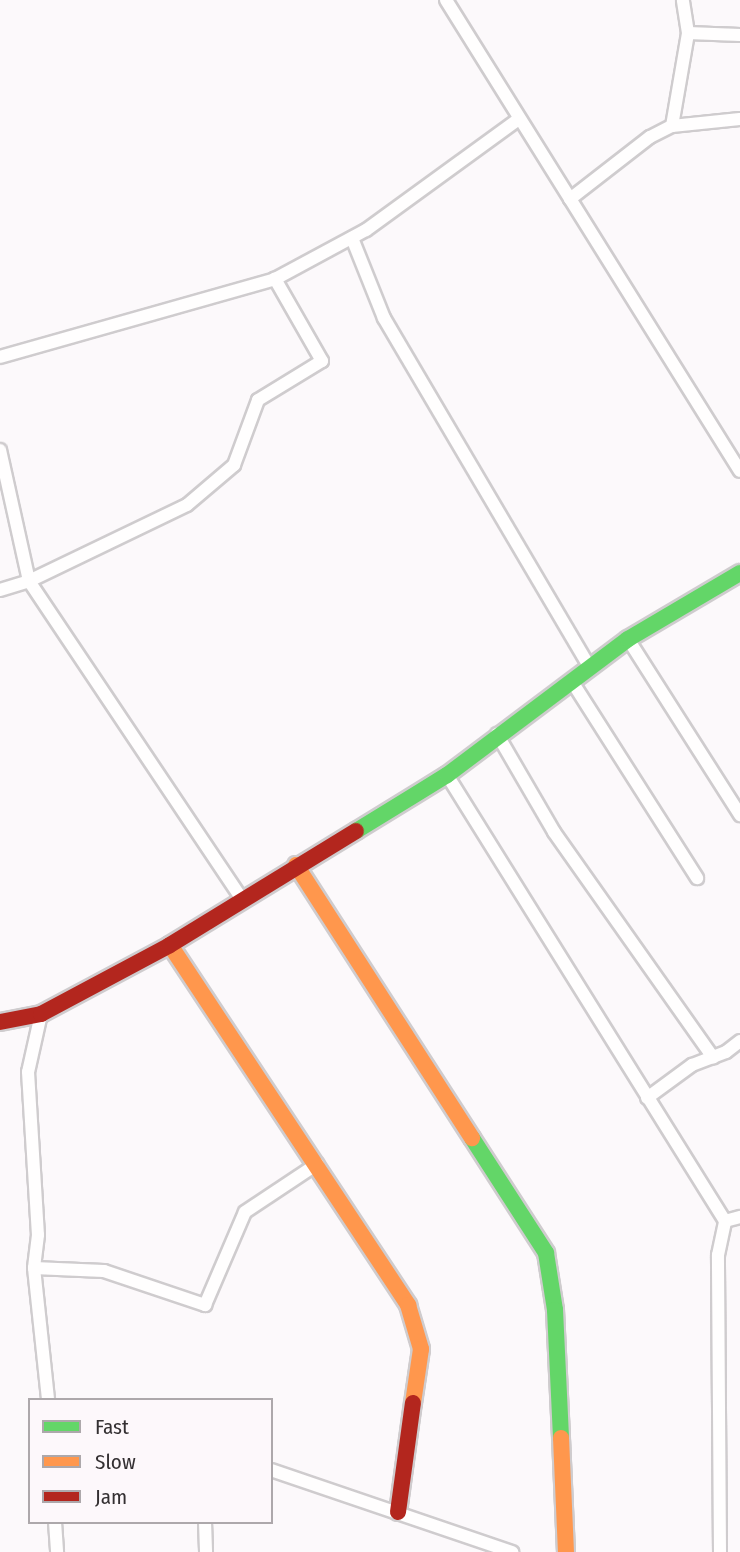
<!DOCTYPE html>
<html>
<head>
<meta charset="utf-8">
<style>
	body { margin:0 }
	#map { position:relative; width:740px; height:1552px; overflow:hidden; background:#fcf9fb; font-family:"Fira Sans Condensed",sans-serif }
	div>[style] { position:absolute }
	.roads { filter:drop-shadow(2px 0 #cfccce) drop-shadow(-2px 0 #cfccce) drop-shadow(0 2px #cfccce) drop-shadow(0 -2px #cfccce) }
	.street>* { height:12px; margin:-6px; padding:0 6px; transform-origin:6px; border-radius:6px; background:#fffefe }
	.fast>* { height:16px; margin:-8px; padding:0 8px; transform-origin:8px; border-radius:8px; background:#63d668 }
	.slow>* { height:16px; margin:-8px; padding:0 8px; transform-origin:8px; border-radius:8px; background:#ff974d }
	.jam>* { height:16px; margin:-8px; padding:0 8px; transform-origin:8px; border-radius:8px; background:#b3261e }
	span { translate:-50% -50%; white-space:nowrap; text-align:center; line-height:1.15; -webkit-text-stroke:7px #fdf8fb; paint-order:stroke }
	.legend { position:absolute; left:28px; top:1398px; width:245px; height:126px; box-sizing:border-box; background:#fdf8fb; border:2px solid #ada8ab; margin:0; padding:9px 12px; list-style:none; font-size:21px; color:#343032 }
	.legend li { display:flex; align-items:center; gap:14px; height:35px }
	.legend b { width:35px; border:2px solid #ada8ab }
</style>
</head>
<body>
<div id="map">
	<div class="roads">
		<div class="street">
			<i style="left:446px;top:0;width:555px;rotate:58.03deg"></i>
			<i style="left:688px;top:33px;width:52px;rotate:2.2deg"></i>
			<i style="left:672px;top:126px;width:94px;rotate:-80.2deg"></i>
			<i style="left:688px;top:33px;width:33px;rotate:-99deg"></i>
			<i style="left:570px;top:199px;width:101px;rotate:-37.8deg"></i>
			<i style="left:650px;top:137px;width:25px;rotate:-27deg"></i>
			<i style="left:672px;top:126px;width:68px;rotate:-5.9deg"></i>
			<i style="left:352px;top:238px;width:86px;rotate:68.2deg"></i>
			<i style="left:384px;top:318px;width:406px;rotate:59.5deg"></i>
			<i style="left:0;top:357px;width:286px;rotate:-15.8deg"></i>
			<i style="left:275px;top:279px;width:103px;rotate:-28.3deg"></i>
			<i style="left:366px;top:230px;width:189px;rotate:-36deg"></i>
			<i style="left:0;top:450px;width:134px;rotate:77.5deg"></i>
			<i style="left:29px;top:581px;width:381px;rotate:56.2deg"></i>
			<i style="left:0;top:590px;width:30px;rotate:-17deg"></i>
			<i style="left:29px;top:581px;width:175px;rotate:-25.7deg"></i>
			<i style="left:187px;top:505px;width:62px;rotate:-40.4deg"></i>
			<i style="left:234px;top:465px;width:69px;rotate:-69.7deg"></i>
			<i style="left:258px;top:400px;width:75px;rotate:-31.4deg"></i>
			<i style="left:322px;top:361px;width:95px;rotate:-119.8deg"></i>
			<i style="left:628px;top:639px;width:209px;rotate:57.5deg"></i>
			<i style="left:571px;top:680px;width:235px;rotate:57.5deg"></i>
			<i style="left:497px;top:734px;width:113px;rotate:59.8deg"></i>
			<i style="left:554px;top:832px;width:276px;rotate:54.8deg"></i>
			<i style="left:447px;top:775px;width:526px;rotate:58.06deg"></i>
			<i style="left:41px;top:1014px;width:59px;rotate:102.6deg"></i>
			<i style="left:28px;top:1072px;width:163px;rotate:86.5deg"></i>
			<i style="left:38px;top:1235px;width:33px;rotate:97deg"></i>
			<i style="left:34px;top:1268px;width:133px;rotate:83.9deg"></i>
			<i style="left:647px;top:1098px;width:56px;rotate:-36.3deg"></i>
			<i style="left:692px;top:1065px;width:36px;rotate:-21deg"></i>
			<i style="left:726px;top:1052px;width:18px;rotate:-38deg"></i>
			<i style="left:34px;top:1268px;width:70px;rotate:2.5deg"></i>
			<i style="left:104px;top:1271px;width:107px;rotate:18.6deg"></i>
			<i style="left:205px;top:1305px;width:101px;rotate:-66.7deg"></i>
			<i style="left:245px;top:1212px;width:87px;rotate:-33.7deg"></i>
			<i style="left:271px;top:1470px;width:255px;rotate:18.8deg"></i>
			<i style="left:55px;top:1522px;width:30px;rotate:86deg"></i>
			<i style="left:205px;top:1522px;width:30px;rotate:88deg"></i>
			<i style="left:720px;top:1552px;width:297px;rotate:-90.4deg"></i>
			<i style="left:718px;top:1255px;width:35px;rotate:-78deg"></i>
			<i style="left:725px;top:1221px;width:16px;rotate:-15deg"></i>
		</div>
		<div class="fast">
			<i style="left:356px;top:831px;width:107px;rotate:-31.6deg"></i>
			<i style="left:447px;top:775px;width:226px;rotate:-36.9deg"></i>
			<i style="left:628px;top:639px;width:130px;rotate:-30.5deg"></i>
			<i style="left:472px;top:1138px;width:137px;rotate:57.2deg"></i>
			<i style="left:546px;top:1253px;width:58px;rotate:81deg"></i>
			<i style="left:555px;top:1310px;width:128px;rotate:87.3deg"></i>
		</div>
		<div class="slow">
			<i style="left:296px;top:865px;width:325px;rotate:57.2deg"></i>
			<i style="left:170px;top:945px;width:432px;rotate:56.5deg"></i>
			<i style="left:408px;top:1305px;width:46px;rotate:73.5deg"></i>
			<i style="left:421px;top:1349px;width:55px;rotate:98.4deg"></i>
			<i style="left:561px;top:1438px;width:114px;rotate:87.5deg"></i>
		</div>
		<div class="jam">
			<i style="left:0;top:1022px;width:42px;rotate:-11deg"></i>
			<i style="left:41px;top:1014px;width:146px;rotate:-28.1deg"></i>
			<i style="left:170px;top:945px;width:218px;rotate:-31.5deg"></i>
			<i style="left:398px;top:1512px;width:110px;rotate:-82.2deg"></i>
		</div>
	</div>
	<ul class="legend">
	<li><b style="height:9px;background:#63d668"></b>Fast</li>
	<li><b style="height:9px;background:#ff974d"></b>Slow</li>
	<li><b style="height:9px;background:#b3261e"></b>Jam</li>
	</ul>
</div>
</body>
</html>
